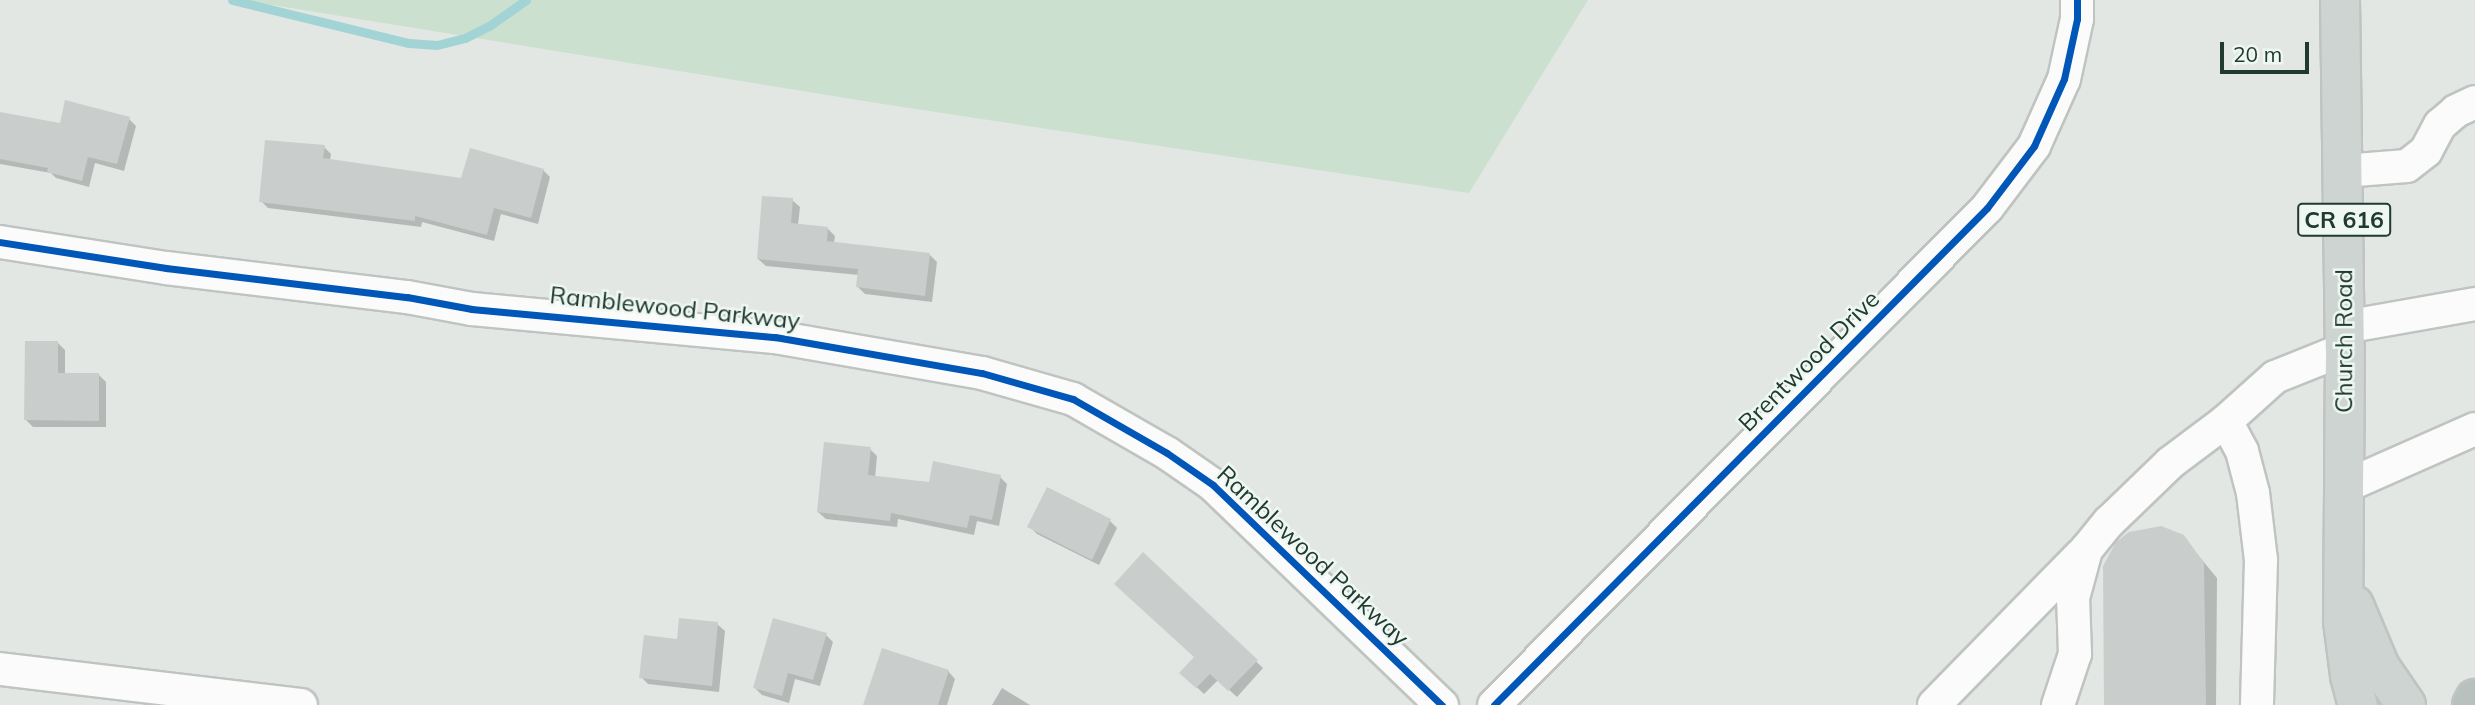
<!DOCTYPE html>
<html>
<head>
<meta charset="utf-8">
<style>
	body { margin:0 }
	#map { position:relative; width:2475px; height:705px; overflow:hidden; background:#e2e7e4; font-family:Mulish,sans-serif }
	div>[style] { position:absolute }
	.green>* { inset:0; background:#cbe0cf }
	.shadow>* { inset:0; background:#0003 }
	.stream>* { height:9px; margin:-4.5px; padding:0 4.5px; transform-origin:4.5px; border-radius:4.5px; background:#a2d3d5 }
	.building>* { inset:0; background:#c9cecc }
	.roads { filter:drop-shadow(2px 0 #bfc4c1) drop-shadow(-2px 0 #bfc4c1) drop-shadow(0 2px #bfc4c1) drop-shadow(0 -2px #bfc4c1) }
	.minor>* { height:32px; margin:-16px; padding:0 16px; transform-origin:16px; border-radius:16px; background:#fbfbfb }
	.major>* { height:38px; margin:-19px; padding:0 19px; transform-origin:19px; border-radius:19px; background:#cdd4d1 }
	.highway>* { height:38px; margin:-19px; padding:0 19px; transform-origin:19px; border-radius:19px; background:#b9c1bf }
	.cycleway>* { height:7px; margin:-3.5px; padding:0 3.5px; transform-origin:3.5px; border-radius:3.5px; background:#0057b8 }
	span { translate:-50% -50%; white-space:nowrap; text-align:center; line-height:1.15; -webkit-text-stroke:5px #eff7f2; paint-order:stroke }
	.shield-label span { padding:2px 5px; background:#eff7f2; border:2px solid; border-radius:5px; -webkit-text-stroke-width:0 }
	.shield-label { font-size:23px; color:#203a31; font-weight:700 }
	.street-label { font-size:24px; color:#203a31 }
	.scale { position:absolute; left:2220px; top:42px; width:89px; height:32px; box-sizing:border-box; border:4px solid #203a31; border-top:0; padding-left:9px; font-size:21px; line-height:24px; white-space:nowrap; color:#203a31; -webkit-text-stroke:5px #eff7f2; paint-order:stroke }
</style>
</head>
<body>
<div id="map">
	<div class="green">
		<i style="clip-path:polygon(241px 0,1588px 0,1469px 193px,883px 104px)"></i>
	</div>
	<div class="shadow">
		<i style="clip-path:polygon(0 113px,61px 125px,129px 119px,136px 126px,124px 171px,95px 163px,89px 187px,56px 178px,51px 173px,0 164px)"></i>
		<i style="clip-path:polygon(324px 147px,331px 154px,330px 160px,463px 180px,543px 170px,550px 177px,538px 224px,501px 214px,494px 241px,422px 222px,421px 227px,268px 208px,261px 201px)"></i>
		<i style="clip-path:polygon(792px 200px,800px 207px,798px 225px,828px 229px,835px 236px,834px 243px,930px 255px,937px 262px,932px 302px,865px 294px,858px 287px,859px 275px,766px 266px,758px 259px)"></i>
		<i style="clip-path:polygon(58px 343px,65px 350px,65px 375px,99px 375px,106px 382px,106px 427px,33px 427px,26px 420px)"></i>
		<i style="clip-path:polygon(870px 449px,877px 456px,875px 478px,930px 484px,1000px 477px,1007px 484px,999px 526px,977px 521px,974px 535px,898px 519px,897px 527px,826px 519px,818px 512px)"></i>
		<i style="clip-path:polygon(1048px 490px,1110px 521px,1117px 528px,1099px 565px,1037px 534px,1030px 527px)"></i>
		<i style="clip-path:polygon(2183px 537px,2217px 578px,2216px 705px,2106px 705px)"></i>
		<i style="clip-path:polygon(1143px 555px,1263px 668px,1237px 697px,1218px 680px,1204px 694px,1188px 679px,1196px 657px)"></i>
		<i style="clip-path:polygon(717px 624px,725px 631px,719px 692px,648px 684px,641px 677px,678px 641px)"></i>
		<i style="clip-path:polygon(826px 635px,833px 642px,820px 686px,795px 679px,789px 703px,762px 695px,755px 688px)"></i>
		<i style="clip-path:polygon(948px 671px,955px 679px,947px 705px,865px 705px)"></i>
		<i style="clip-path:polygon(1002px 688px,1030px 705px,992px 705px)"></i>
	</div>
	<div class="stream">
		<i style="left:232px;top:0;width:182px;rotate:13.7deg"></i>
		<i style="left:409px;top:43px;width:28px;rotate:4deg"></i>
		<i style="left:437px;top:45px;width:29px;rotate:-14deg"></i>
		<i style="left:465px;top:38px;width:27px;rotate:-27deg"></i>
		<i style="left:489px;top:26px;width:45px;rotate:-35.1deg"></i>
	</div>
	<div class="building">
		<i style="clip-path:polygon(65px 100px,130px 117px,117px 164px,88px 157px,82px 181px,47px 172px,48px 168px,0 159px,0 112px,60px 123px)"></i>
		<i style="clip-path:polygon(265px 140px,325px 145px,323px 158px,461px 178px,470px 148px,544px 169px,531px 218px,494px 208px,487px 235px,415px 216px,415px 221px,259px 202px)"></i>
		<i style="clip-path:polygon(762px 196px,793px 198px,791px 223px,828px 227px,827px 241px,930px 253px,925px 296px,856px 287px,858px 269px,757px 259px)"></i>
		<i style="clip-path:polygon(25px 341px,58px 341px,58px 373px,99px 373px,99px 421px,24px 420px)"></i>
		<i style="clip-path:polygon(824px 442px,871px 447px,868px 475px,929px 482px,933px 461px,1001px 475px,992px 520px,970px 515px,967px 528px,891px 513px,890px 521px,817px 512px)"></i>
		<i style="clip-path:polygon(1047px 487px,1111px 519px,1092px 560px,1027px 527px)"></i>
		<i style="clip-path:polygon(2161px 526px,2184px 535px,2204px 563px,2206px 705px,2104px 705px,2103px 566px,2116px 542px,2129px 532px)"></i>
		<i style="clip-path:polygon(1143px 552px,1258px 660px,1228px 691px,1210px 674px,1196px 688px,1179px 673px,1194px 657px,1114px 584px)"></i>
		<i style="clip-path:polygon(679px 618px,718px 622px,712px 686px,639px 678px,644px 635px,677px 639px)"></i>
		<i style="clip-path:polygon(773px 618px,827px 633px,813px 680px,788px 673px,782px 696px,753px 688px)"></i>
		<i style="clip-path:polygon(882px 648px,949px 670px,938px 705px,863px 705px)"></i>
	</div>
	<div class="roads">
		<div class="minor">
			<i style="left:2343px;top:171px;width:64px;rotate:-4.5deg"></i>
			<i style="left:2407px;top:166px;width:24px;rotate:-38deg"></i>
			<i style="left:2426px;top:151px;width:30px;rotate:-62deg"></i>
			<i style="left:2440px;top:125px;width:21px;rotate:-41deg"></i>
			<i style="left:2456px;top:111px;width:21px;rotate:-25deg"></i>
			<i style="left:0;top:242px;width:168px;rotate:8.9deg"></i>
			<i style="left:166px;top:268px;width:243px;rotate:6.9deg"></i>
			<i style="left:407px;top:297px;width:66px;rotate:10.5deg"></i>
			<i style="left:472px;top:309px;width:304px;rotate:5.3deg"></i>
			<i style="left:775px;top:337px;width:210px;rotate:9.9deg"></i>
			<i style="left:982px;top:373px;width:95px;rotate:15.9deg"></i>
			<i style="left:1073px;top:399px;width:108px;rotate:29.9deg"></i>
			<i style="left:1167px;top:453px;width:56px;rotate:34.8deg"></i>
			<i style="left:1213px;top:485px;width:318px;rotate:43.9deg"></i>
			<i style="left:2345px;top:327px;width:132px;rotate:-10deg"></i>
			<i style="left:2226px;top:421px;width:66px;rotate:-41.9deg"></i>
			<i style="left:2275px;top:377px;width:75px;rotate:-21.8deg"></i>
			<i style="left:2344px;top:487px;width:143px;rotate:-23.9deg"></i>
			<i style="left:0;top:669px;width:303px;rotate:6.8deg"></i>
			<i style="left:1494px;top:705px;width:700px;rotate:-45.23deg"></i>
			<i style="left:1987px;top:208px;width:78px;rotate:-52.8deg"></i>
			<i style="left:2034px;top:146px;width:73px;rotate:-65.9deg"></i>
			<i style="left:2064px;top:79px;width:61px;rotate:-77.8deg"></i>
			<i style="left:2077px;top:19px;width:19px;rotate:-90deg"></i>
			<i style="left:1934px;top:705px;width:211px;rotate:-45.6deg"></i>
			<i style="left:2058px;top:705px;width:54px;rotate:-71.6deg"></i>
			<i style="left:2075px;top:654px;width:56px;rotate:-92deg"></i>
			<i style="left:2073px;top:598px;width:50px;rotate:-74.8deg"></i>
			<i style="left:2086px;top:550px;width:36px;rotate:-51deg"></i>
			<i style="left:2109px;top:522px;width:85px;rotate:-44deg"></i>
			<i style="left:2170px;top:463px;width:70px;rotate:-36.9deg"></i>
			<i style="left:2226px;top:421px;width:34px;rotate:62deg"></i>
			<i style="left:2242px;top:451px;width:43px;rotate:75.3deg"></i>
			<i style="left:2253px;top:493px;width:67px;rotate:83.2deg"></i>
			<i style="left:2261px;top:560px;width:145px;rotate:91.6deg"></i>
		</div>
		<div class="major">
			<i style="left:2340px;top:0;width:349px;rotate:89.2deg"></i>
			<i style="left:2345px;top:349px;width:272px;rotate:90.4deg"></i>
			<i style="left:2343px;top:621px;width:55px;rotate:82.7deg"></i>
			<i style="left:2350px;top:676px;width:30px;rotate:75deg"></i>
			<i style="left:2354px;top:605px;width:67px;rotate:67.2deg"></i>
			<i style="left:2380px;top:667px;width:46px;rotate:55.6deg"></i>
		</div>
		<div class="highway">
			<i style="left:2472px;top:705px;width:7px;rotate:-63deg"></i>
		</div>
	</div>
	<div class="cycleway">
		<i style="left:0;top:242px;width:168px;rotate:8.9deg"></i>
		<i style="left:166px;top:268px;width:243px;rotate:6.9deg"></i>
		<i style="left:407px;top:297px;width:66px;rotate:10.5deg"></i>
		<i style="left:472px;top:309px;width:304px;rotate:5.3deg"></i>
		<i style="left:775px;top:337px;width:210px;rotate:9.9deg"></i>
		<i style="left:982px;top:373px;width:95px;rotate:15.9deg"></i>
		<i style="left:1073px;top:399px;width:108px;rotate:29.9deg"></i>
		<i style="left:1167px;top:453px;width:56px;rotate:34.8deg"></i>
		<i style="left:1213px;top:485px;width:318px;rotate:43.9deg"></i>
		<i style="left:1494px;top:705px;width:700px;rotate:-45.23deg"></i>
		<i style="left:1987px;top:208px;width:78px;rotate:-52.8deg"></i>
		<i style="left:2034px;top:146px;width:73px;rotate:-65.9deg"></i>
		<i style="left:2064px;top:79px;width:61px;rotate:-77.8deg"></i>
		<i style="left:2077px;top:19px;width:19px;rotate:-90deg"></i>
	</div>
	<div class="shield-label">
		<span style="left:2344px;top:220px">CR 616</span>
	</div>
	<div class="street-label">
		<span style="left:675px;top:308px;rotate:6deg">Ramblewood Parkway</span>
		<span style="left:2344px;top:341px;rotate:-90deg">Church Road</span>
		<span style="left:1809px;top:361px;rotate:-45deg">Brentwood Drive</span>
		<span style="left:1313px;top:556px;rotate:43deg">Ramblewood Parkway</span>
	</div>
	<div class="scale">20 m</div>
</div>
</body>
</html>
